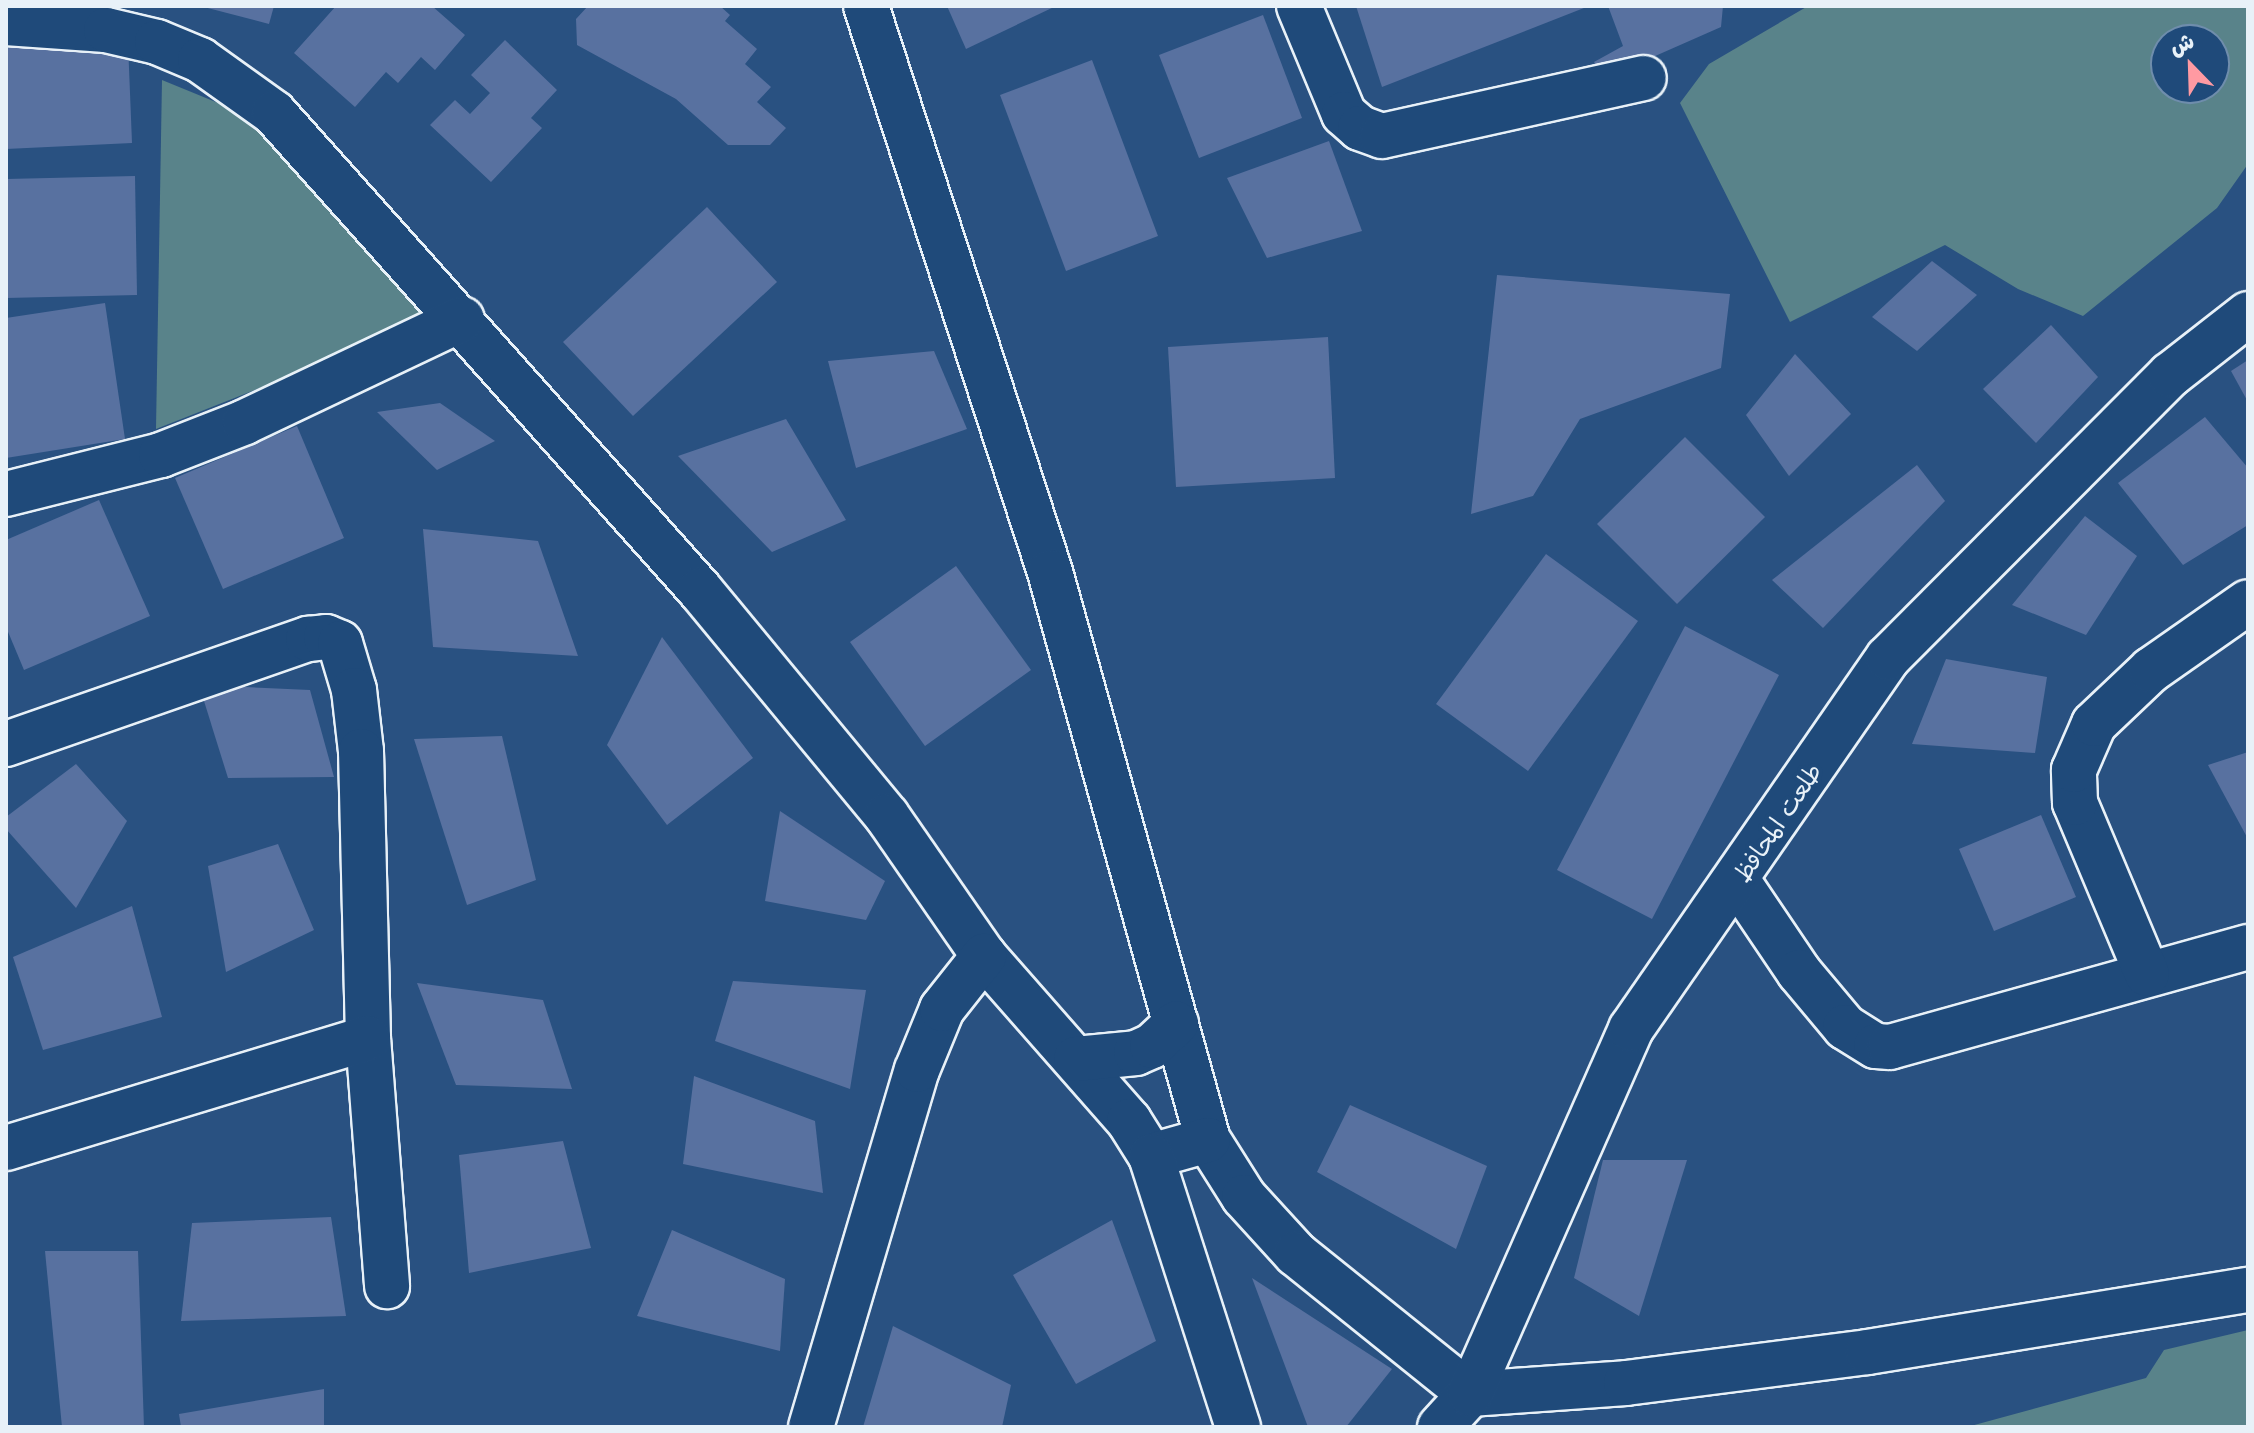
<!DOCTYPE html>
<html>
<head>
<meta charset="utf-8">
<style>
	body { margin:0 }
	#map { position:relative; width:2254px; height:1433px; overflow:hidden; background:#295181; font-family:Mali,"Playpen Sans Arabic",sans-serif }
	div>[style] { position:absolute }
	.green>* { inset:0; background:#59838a }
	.building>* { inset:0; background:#5871a0 }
	.roads { filter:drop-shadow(2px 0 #e8f1f8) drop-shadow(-2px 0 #e8f1f8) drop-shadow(0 2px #e8f1f8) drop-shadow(0 -2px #e8f1f8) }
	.street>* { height:44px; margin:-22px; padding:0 22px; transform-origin:22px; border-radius:22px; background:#1f4a7a }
	.secondary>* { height:44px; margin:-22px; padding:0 22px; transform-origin:22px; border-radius:22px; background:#1f4a7a }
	span { translate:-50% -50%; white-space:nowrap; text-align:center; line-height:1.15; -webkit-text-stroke:8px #1f4a7a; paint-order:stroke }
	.street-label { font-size:24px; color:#e8f1f8 }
	.frame { position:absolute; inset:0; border:8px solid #e8f1f8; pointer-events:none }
	.north { position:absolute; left:2150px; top:24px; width:80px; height:80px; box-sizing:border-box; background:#1f4a7a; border:2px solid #6f8dac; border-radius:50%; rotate:337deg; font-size:22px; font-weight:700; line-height:32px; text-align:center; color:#e8f1f8 }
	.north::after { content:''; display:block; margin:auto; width:28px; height:36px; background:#ff9aa2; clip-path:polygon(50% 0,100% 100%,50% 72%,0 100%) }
</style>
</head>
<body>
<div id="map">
	<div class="green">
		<i style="clip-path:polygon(evenodd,1808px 6px,2248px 6px,2248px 164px,2217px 208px,2083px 316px,2018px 289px,1945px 245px,1790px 322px,1680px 103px,1709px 64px,1808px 6px,2166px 40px,2214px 40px,2214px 88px,2166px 88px,2166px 40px)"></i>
		<i style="clip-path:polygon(162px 80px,262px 121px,449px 313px,156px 429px)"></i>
		<i style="clip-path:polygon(2248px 1330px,2248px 1427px,1967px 1427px,2146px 1378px,2164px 1350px)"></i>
	</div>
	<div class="building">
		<i style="clip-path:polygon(200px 6px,274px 6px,269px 24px)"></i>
		<i style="clip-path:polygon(336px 6px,432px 6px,465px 35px,435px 70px,421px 57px,398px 83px,386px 72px,355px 107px,294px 53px)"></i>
		<i style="clip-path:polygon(588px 6px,720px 6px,730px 15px,725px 21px,757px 49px,745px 64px,771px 87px,757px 102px,786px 128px,770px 145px,728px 145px,676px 99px,577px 45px,576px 19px)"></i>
		<i style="clip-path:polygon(947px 6px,1056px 6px,966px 49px)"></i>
		<i style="clip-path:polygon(1356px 6px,1589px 6px,1382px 87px)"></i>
		<i style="clip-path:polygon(1608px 6px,1723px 6px,1721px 27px,1603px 79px,1594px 62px,1623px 46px)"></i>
		<i style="clip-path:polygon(1263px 15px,1302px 118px,1199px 158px,1159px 55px)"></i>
		<i style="clip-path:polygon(505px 40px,557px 90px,531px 118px,542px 128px,491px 182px,430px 125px,455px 100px,470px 114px,490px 93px,471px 75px)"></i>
		<i style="clip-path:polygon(128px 43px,132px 143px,6px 149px,6px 48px)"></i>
		<i style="clip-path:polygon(1092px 60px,1158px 236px,1066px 271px,1000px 95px)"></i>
		<i style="clip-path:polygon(1329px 141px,1362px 231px,1267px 258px,1227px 178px)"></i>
		<i style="clip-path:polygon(135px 176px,137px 295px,6px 298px,6px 179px)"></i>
		<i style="clip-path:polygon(707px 207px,777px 282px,633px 416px,563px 342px)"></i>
		<i style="clip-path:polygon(1932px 261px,1977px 295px,1917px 351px,1872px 317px)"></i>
		<i style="clip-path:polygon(1497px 275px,1730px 294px,1721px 368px,1580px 419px,1533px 496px,1471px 514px)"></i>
		<i style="clip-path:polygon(105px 303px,125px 439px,6px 458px,6px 318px)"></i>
		<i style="clip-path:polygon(2051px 325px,2098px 377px,2036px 443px,1983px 389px)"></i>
		<i style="clip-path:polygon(1328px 337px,1335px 478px,1176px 487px,1168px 347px)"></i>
		<i style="clip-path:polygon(934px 351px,967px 429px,856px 468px,828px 361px)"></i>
		<i style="clip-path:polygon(1795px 354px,1851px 414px,1789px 476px,1746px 415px)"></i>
		<i style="clip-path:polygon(2248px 360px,2248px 402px,2231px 371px)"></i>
		<i style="clip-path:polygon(440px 403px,495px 441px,437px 470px,377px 412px)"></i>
		<i style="clip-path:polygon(2205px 417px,2248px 468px,2248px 525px,2183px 565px,2118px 483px)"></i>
		<i style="clip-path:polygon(786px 419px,846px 520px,772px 552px,678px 456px)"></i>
		<i style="clip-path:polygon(297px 426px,344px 538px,223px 589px,175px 478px)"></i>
		<i style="clip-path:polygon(1685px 437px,1765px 517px,1677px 604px,1597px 524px)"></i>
		<i style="clip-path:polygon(1917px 465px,1945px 501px,1823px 628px,1772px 580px)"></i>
		<i style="clip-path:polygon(99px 500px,150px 616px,24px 670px,6px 627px,6px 540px)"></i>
		<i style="clip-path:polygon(2085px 516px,2137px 556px,2086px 635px,2012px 605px)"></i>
		<i style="clip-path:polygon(423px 529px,538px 541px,578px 656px,433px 647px)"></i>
		<i style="clip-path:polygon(1546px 554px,1638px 621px,1528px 771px,1436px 704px)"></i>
		<i style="clip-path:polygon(956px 566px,1031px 670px,925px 746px,850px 642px)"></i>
		<i style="clip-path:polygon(1685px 626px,1779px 675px,1652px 919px,1557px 870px)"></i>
		<i style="clip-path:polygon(662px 637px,753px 758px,667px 825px,607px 745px)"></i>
		<i style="clip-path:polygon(1946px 659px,2047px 677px,2035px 753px,1912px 744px)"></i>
		<i style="clip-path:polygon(199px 685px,310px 690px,334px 777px,228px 778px)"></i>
		<i style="clip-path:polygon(502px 736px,536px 880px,467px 905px,414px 739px)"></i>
		<i style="clip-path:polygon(2248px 752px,2248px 839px,2208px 765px)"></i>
		<i style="clip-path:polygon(76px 764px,127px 821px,76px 908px,6px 829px,6px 817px)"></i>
		<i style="clip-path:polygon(780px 811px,885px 881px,866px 920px,765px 901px)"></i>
		<i style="clip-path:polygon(2041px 815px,2076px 897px,1994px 931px,1959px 849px)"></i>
		<i style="clip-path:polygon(278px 844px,314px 930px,226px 972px,208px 866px)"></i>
		<i style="clip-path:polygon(132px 906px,162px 1017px,43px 1050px,13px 957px)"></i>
		<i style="clip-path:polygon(733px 981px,866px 990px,850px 1089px,715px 1041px)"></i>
		<i style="clip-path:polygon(417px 983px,543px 1000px,572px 1089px,456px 1085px)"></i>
		<i style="clip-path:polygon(694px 1076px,815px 1121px,823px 1193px,683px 1164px)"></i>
		<i style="clip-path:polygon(1350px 1105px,1487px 1166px,1456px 1249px,1317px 1172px)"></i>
		<i style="clip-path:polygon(563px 1141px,591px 1248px,469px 1273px,459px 1155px)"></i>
		<i style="clip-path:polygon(1603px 1160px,1687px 1160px,1639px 1316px,1574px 1278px)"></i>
		<i style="clip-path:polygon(331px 1217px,346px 1316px,181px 1321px,192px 1223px)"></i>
		<i style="clip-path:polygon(1112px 1220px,1156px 1341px,1076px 1384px,1013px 1275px)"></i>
		<i style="clip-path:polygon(672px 1230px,785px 1279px,780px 1351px,637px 1316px)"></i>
		<i style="clip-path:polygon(45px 1251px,138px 1251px,144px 1427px,62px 1427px)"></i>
		<i style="clip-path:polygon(1252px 1278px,1392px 1369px,1346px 1427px,1308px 1427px)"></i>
		<i style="clip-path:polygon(893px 1326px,1011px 1385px,1002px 1427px,863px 1427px)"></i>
		<i style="clip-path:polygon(324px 1389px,324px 1427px,181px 1427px,179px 1414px)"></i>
	</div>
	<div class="roads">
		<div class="street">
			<i style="left:866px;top:6px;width:595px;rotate:71.99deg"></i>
			<i style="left:1050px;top:572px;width:590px;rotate:74.46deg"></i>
			<i style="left:1208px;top:1140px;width:67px;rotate:57.7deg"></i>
			<i style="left:1244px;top:1197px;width:77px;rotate:47.6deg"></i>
			<i style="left:1296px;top:1254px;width:223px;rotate:38.8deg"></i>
			<i style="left:1470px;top:1394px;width:156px;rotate:-4deg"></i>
			<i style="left:1626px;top:1383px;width:244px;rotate:-7.3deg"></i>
			<i style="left:1868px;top:1352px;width:385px;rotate:-9.3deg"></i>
			<i style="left:1299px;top:6px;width:117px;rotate:67.4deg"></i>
			<i style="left:1344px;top:114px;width:21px;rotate:41deg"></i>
			<i style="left:1360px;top:128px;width:23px;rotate:20deg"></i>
			<i style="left:1382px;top:136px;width:268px;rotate:-12.5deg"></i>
			<i style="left:6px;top:23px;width:100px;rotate:4deg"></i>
			<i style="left:106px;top:30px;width:52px;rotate:13.2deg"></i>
			<i style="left:157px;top:42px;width:47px;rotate:22.7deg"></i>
			<i style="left:200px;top:60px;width:91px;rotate:35.6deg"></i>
			<i style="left:274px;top:113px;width:640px;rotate:48.23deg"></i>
			<i style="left:700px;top:590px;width:293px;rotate:50.4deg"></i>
			<i style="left:887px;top:816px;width:170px;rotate:55.3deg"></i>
			<i style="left:984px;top:956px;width:220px;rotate:48.7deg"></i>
			<i style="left:1129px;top:1121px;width:41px;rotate:57.8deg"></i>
			<i style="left:1151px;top:1156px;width:59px;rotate:-15.7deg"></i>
			<i style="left:6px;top:494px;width:160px;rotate:-14.1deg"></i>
			<i style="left:161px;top:455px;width:90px;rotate:-21.4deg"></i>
			<i style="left:245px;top:422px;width:240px;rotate:-25.4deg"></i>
			<i style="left:6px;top:744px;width:320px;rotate:-19.2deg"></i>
			<i style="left:308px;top:639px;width:18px;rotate:-6deg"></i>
			<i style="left:326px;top:637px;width:15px;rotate:23deg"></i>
			<i style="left:340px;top:643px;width:49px;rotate:73.4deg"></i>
			<i style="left:354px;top:690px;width:61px;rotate:83.5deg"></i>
			<i style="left:361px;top:751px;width:287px;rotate:88.6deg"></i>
			<i style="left:368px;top:1038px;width:249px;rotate:85.6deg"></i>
			<i style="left:1737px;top:880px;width:111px;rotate:56deg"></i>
			<i style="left:1799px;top:972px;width:72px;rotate:50.1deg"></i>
			<i style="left:1845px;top:1027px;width:36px;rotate:32deg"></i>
			<i style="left:1876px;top:1046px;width:14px;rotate:4deg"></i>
			<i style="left:1890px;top:1047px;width:372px;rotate:-15.6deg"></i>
			<i style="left:2147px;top:974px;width:186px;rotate:-112.8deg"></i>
			<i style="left:2075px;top:803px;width:33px;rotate:-92deg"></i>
			<i style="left:2074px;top:770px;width:50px;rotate:-66.5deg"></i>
			<i style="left:2094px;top:724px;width:79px;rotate:-43.5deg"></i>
			<i style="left:2151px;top:670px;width:118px;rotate:-35deg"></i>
			<i style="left:1076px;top:1059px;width:60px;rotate:-5.7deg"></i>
			<i style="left:1136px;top:1053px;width:17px;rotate:-24deg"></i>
			<i style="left:1152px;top:1046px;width:33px;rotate:-43deg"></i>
			<i style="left:6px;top:1148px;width:378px;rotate:-16.9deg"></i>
			<i style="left:1151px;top:1156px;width:285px;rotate:72.2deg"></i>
			<i style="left:811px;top:1427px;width:372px;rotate:-73.5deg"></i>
			<i style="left:917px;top:1070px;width:66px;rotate:-67.7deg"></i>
			<i style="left:942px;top:1009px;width:68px;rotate:-51.6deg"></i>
		</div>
		<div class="secondary">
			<i style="left:1440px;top:1427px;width:45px;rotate:-47.7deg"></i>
			<i style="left:1470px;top:1394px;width:399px;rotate:-66.2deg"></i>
			<i style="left:1631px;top:1029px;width:451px;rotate:-55.3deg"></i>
			<i style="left:1888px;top:658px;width:400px;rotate:-45.1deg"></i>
			<i style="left:2170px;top:375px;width:99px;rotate:-38deg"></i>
		</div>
	</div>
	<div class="street-label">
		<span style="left:1777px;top:822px;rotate:-56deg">طلعت المحافظ</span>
	</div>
	<div class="frame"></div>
	<div class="north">ش</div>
</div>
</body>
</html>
